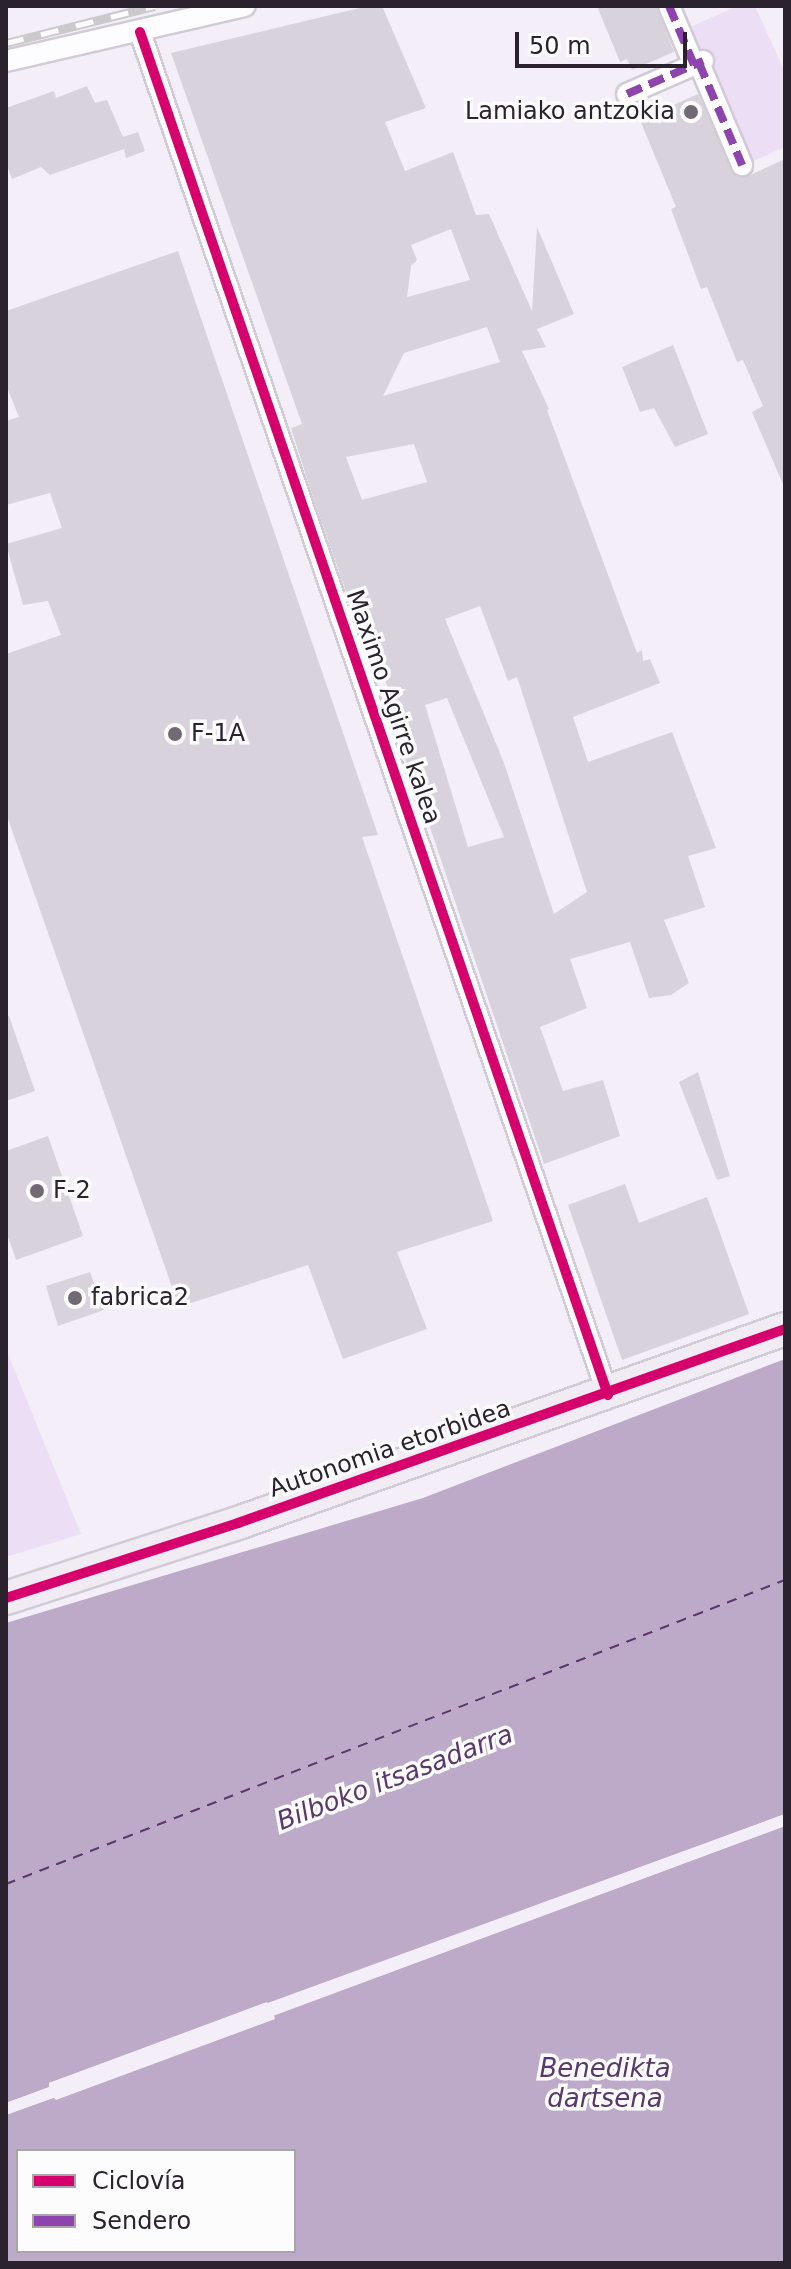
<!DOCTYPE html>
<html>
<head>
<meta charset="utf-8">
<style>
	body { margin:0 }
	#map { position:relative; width:791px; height:2269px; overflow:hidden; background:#f4eef8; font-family:"DejaVu Sans",sans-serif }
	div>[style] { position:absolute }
	.green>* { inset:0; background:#ecdff5 }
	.water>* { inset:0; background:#bcaac8 }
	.pier>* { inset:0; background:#f4eef8 }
	.ferry>* { height:2px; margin-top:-1px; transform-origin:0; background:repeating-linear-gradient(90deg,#59386c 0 10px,transparent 0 18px) }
	.building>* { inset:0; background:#d8d2dd }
	.roads { filter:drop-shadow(2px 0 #d1cbd5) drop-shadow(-2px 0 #d1cbd5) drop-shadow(0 2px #d1cbd5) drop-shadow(0 -2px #d1cbd5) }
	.street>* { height:20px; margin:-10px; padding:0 10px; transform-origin:10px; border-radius:10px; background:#fdfcfe }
	.primary>* { height:32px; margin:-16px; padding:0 16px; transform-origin:16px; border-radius:16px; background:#f1ecf3 }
	.rail>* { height:9px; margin-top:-4.5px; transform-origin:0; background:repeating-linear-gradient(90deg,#fcfcfc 0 18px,#cac9cc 0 36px); box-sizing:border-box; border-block:2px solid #cac9cc }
	.quiet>* { height:8px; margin-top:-4px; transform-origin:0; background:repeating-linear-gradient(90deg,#8e44ad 0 16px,transparent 0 24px) }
	.cycleway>* { height:10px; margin:-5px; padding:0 5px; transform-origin:5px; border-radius:5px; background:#d6006c }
	.dots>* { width:22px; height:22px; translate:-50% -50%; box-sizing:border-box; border:4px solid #fcfcfc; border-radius:50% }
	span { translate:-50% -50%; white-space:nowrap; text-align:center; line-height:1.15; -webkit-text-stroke:7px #fcfcfc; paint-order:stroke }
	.poi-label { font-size:24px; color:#2a232e }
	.right { translate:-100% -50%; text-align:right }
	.left { translate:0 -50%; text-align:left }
	.street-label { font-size:24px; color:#2a232e }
	.water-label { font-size:26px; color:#59386c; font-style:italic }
	.frame { position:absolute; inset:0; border:8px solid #2a232e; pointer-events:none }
	.legend { position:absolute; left:16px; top:2149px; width:280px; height:104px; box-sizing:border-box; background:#fcfcfc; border:2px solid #a8a5aa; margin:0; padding:10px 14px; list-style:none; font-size:24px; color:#2a232e }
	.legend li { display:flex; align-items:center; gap:16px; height:40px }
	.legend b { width:40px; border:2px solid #a8a5aa }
	.scale { position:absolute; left:515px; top:32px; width:172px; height:36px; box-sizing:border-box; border:4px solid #2a232e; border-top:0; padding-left:10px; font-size:24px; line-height:28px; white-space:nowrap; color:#2a232e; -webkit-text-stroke:6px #fcfcfc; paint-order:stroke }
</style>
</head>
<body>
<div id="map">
	<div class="green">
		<i style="clip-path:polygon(737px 6px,755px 6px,785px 72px,785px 147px,749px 163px,688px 28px)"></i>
		<i style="clip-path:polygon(6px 1349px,81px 1534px,6px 1557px)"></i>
	</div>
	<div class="water">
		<i style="clip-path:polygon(785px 1359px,785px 1814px,269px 2005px,267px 2002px,49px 2083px,50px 2087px,6px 2103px,6px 1623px,423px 1498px)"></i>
		<i style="clip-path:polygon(evenodd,785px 1826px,785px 2263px,6px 2263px,6px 2115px,274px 2019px,273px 2016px,785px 1826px,18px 2151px,294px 2151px,294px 2251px,18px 2251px,18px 2151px)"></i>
	</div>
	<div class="pier">
		<i style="clip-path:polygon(785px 1814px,785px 1818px,271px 2009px,266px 2007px,53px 2086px,51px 2091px,6px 2107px,6px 2103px,49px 2087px,49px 2083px)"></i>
		<i style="clip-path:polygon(785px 1822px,785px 1826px,274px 2015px,275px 2019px,56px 2100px,53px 2097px,6px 2115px,6px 2110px,269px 2017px,272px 2012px)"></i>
	</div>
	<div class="ferry">
		<i style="left:6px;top:1884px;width:836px;rotate:-21.32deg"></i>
	</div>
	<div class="building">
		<i style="clip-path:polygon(evenodd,368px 6px,382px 6px,426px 108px,385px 122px,405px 171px,453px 152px,476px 215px,489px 214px,532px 311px,537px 227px,574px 314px,537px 329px,546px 347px,522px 351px,549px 409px,547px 410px,637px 653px,642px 650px,643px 661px,650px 659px,660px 683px,573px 717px,588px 762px,672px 732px,716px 848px,688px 856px,705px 907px,664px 920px,689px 983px,671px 995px,649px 998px,630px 942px,570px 959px,587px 1008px,540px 1027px,563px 1091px,603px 1080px,620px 1136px,544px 1164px,419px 795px,396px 736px,404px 734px,373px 646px,366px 649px,362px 638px,312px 494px,291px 428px,302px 424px,171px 53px,368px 6px,451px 229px,470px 280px,407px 297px,411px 266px,417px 260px,411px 245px,451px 229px,368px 6px,487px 327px,500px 362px,383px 396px,404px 353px,487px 327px,368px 6px,414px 444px,427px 482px,362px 500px,346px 457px,414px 444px,368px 6px,480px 606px,508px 681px,517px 677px,587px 892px,554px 914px,504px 763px,445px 619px,480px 606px,368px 6px,447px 698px,504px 837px,468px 847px,425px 705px,447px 698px)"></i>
		<i style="clip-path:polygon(597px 6px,656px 6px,674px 52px,632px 70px,627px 59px,620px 62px)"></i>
		<i style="clip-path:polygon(87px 86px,95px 103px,107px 100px,123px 137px,138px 132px,145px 151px,126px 158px,124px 149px,50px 175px,41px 167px,12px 179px,6px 163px,6px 108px,54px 91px,56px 98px)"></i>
		<i style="clip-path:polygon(698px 94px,735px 176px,746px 177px,785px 159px,785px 489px,752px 412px,763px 406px,743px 360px,737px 362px,707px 287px,701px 289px,671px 209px,676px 207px,640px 120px)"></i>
		<i style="clip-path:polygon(178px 251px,378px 835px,362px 837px,493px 1221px,397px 1252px,427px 1329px,343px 1359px,308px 1265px,179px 1307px,6px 813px,6px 654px,61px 635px,48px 601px,23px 605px,6px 544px,62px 528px,50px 493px,6px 505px,6px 421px,19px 417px,6px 385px,6px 311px)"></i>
		<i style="clip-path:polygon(673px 345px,708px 434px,675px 447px,654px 408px,640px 412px,622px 367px)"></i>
		<i style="clip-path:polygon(6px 1016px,9px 1016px,35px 1091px,6px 1101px)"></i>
		<i style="clip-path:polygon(698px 1072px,730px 1176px,717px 1180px,679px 1082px)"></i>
		<i style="clip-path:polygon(48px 1136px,83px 1236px,16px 1260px,6px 1231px,6px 1151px)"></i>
		<i style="clip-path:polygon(625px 1184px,639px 1223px,707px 1197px,749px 1314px,622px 1360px,568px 1205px)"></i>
		<i style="clip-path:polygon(90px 1272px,104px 1310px,58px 1326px,46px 1286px)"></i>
	</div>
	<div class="roads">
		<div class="street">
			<i style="left:669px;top:6px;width:64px;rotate:67deg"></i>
			<i style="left:140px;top:32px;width:1441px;rotate:71.05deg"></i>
			<i style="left:6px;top:61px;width:245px;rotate:-13deg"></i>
			<i style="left:699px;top:63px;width:111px;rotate:67.1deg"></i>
			<i style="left:627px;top:94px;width:83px;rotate:-23.5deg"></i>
		</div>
		<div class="primary">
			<i style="left:6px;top:1598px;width:244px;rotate:-17.9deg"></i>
			<i style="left:238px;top:1523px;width:580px;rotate:-19.53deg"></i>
		</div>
	</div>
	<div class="rail">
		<i style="left:6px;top:43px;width:153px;rotate:-14deg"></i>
	</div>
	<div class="quiet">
		<i style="left:669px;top:6px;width:64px;rotate:67deg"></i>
		<i style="left:699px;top:63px;width:111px;rotate:67.1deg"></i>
		<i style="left:627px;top:94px;width:83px;rotate:-23.5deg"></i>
	</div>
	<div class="cycleway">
		<i style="left:140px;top:32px;width:1441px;rotate:71.05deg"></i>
		<i style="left:6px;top:1598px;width:244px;rotate:-17.9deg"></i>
		<i style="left:238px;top:1523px;width:580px;rotate:-19.53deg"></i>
	</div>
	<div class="dots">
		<i style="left:691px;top:112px;background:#716a75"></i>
		<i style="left:175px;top:734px;background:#716a75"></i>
		<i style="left:37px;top:1191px;background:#716a75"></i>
		<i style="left:75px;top:1298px;background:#716a75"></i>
	</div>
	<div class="poi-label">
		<span class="right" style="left:675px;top:112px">Lamiako antzokia</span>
		<span class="left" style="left:191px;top:734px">F-1A</span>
		<span class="left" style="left:53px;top:1191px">F-2</span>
		<span class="left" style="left:91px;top:1298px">fabrica2</span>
	</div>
	<div class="street-label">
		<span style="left:393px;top:707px;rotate:71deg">Maximo Agirre kalea</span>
		<span style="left:390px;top:1449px;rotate:-19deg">Autonomia etorbidea</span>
	</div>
	<div class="water-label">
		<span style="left:395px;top:1778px;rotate:-21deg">Bilboko itsasadarra</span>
		<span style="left:605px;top:2084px">Benedikta<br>dartsena</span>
	</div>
	<div class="frame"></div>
	<ul class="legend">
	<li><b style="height:10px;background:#d6006c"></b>Ciclovía</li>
	<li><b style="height:10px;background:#8e44ad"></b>Sendero</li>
	</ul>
	<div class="scale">50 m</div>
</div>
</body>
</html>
